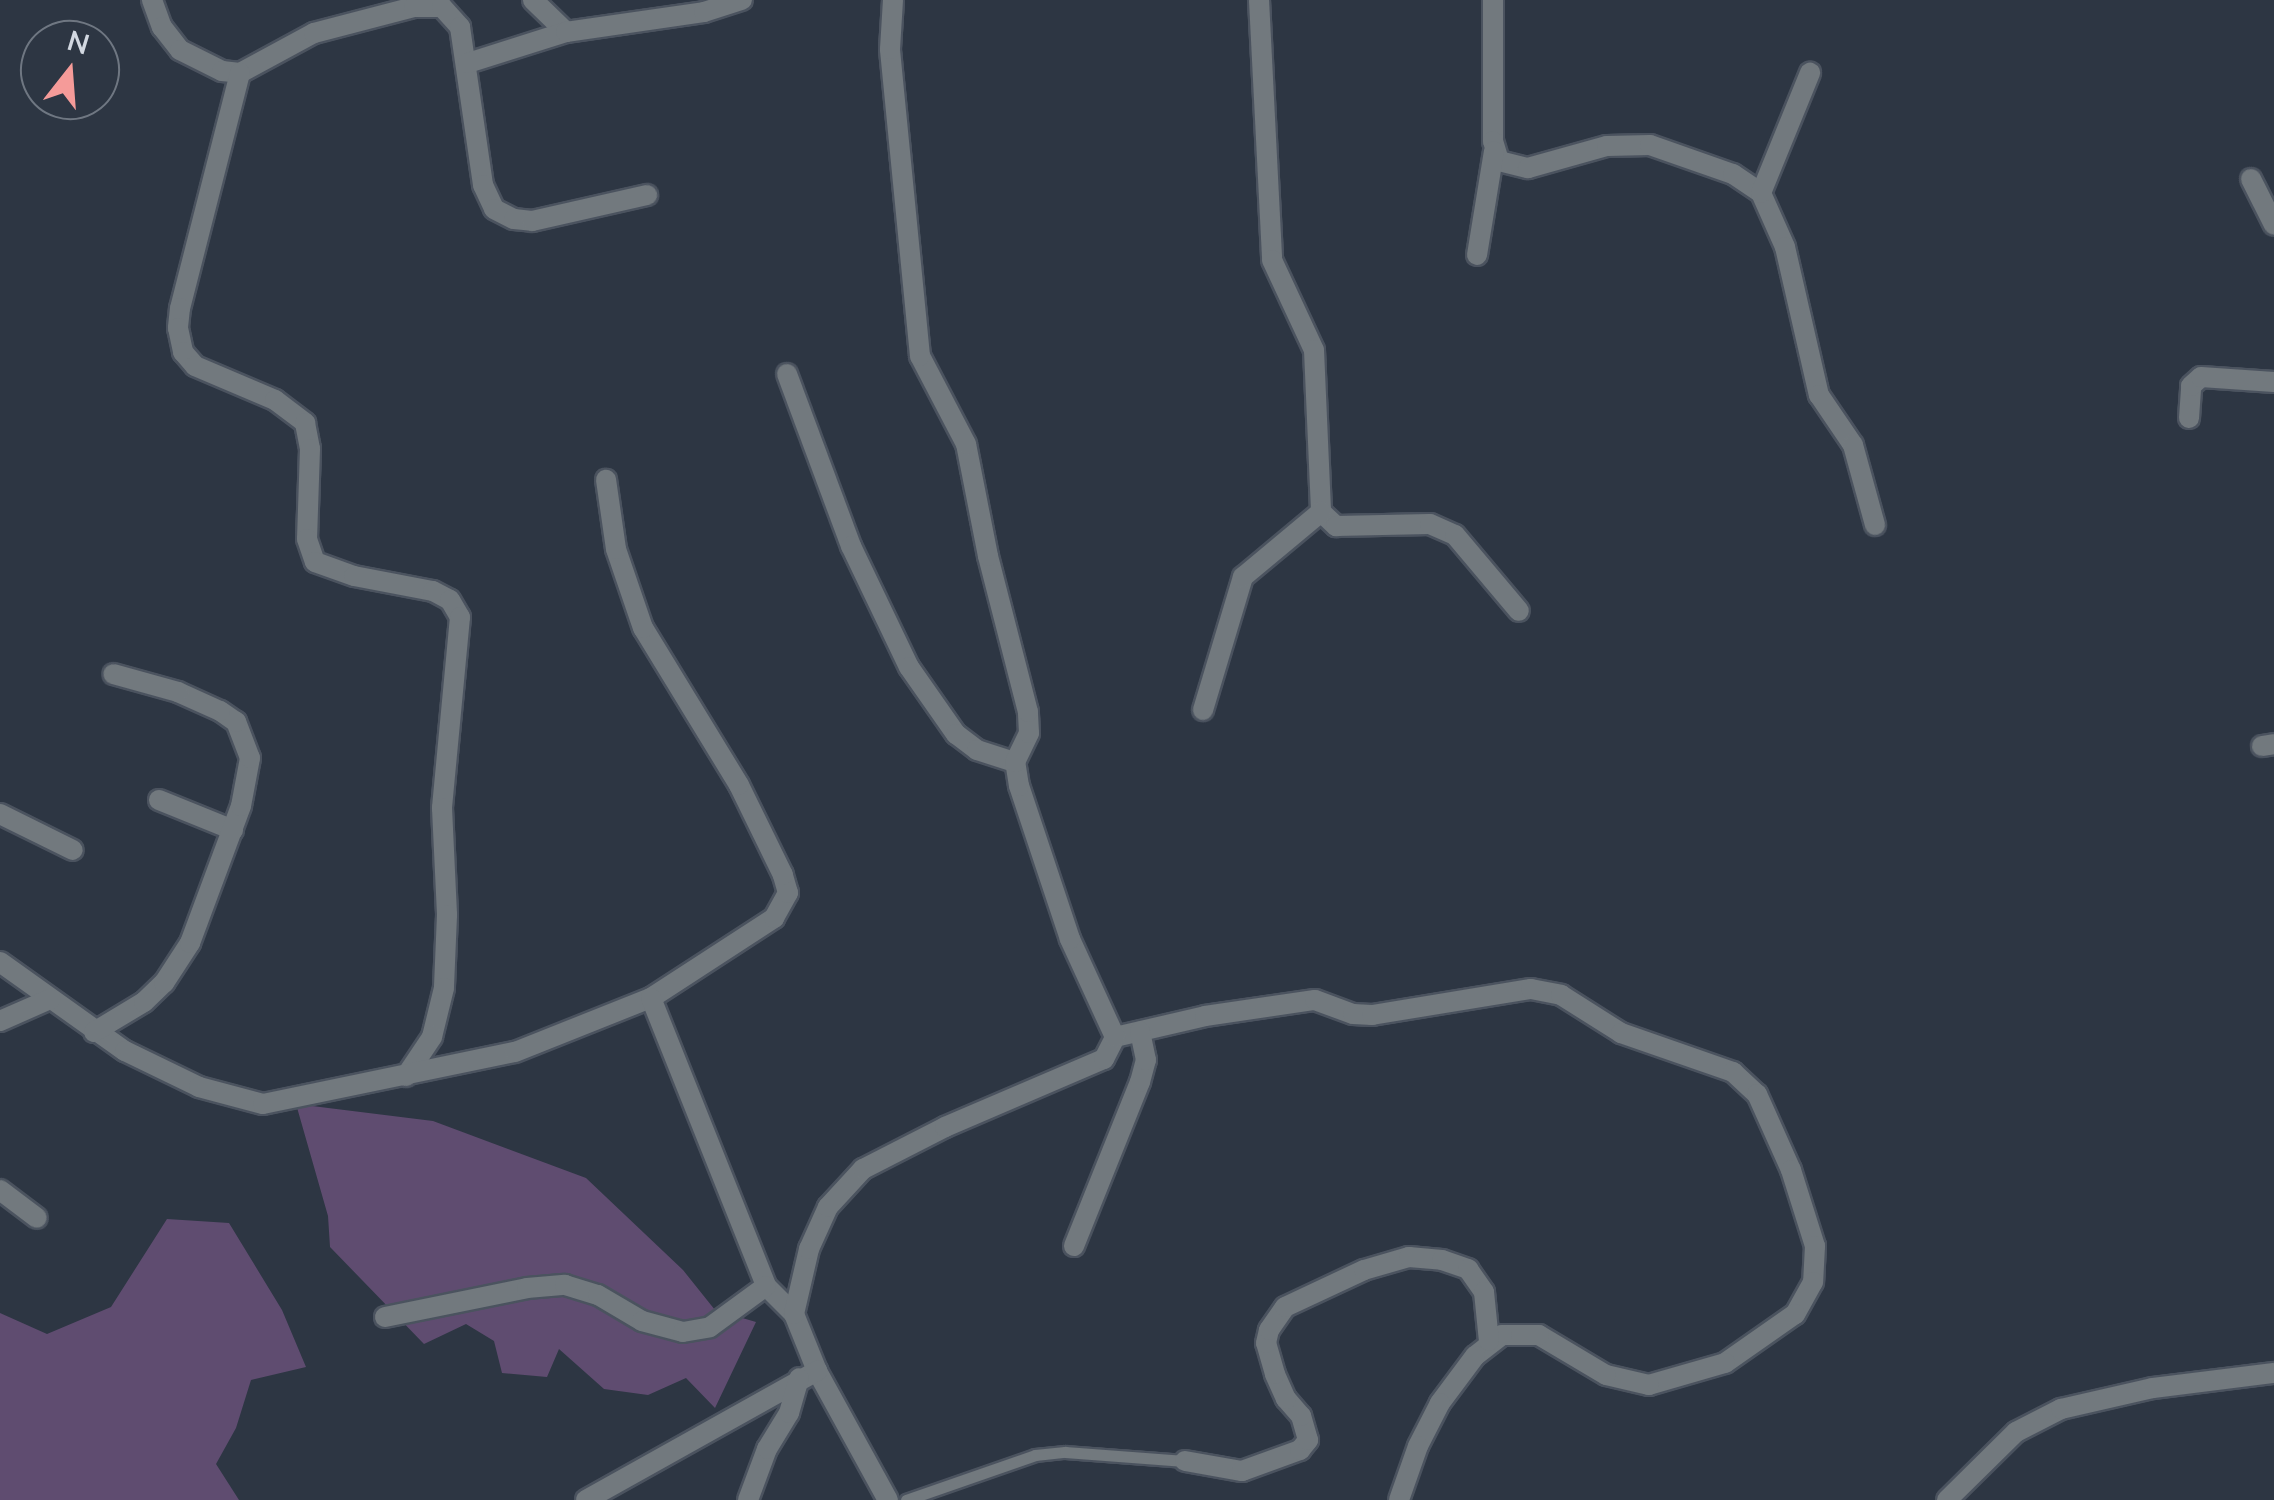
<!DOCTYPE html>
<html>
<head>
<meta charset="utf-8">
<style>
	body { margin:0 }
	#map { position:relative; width:2274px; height:1500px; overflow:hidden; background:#2d3643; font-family:"Nunito Sans",sans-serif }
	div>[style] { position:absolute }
	.green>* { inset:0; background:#5f4c70 }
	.roads { filter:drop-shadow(2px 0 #4b535f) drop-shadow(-2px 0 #4b535f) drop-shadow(0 2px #4b535f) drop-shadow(0 -2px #4b535f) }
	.service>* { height:11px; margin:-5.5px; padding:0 5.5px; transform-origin:5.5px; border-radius:5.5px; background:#72797e }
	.minor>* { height:20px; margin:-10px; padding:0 10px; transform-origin:10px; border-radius:10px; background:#72797e }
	span { translate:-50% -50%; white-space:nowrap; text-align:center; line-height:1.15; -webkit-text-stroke:10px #2d3643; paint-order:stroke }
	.north { position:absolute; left:20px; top:20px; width:100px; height:100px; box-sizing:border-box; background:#2d3643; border:2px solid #6f7782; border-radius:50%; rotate:17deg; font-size:28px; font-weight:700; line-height:40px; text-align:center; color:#d2d8e1 }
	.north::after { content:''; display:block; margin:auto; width:35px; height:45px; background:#f59b99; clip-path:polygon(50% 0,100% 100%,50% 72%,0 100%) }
</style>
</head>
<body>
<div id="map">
	<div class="green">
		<i style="clip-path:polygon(296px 1104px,433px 1121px,586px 1178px,683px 1270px,715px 1310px,756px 1322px,715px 1408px,686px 1378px,648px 1395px,604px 1389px,559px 1349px,547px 1377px,502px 1373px,494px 1341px,466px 1324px,424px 1344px,330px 1247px,328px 1216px)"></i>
		<i style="clip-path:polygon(167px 1219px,229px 1223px,282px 1310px,306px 1367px,251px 1380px,236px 1428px,216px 1464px,239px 1500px,0 1500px,0 1313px,47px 1334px,111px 1307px)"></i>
	</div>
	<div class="roads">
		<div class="service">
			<i style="left:906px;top:1500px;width:137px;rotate:-19.2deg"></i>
			<i style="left:1035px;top:1455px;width:30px;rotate:-6deg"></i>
			<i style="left:1065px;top:1452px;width:120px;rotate:4.3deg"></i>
		</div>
		<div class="minor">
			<i style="left:152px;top:0;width:29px;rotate:70deg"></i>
			<i style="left:162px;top:27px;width:29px;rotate:52deg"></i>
			<i style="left:180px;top:50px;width:47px;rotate:26.6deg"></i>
			<i style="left:222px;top:71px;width:18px;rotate:6deg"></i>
			<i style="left:240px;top:73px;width:84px;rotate:-28.4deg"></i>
			<i style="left:314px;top:33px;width:103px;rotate:-14.6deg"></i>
			<i style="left:414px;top:7px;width:28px"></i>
			<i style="left:442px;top:7px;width:27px;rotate:48deg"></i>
			<i style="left:460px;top:27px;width:160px;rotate:81.7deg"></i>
			<i style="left:483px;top:185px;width:26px;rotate:65deg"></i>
			<i style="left:494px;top:209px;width:22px;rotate:27deg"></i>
			<i style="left:514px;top:219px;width:18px;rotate:6deg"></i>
			<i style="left:532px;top:221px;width:118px;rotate:-12.7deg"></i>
			<i style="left:533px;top:0;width:46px;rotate:44.1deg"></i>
			<i style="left:1259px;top:0;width:260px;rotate:87.1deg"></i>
			<i style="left:1272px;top:260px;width:99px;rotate:65deg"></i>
			<i style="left:1314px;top:350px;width:162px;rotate:87.5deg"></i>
			<i style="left:1321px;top:512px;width:21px;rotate:43deg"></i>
			<i style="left:1336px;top:526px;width:94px;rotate:-1.2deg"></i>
			<i style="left:1430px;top:524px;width:27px;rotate:24deg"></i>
			<i style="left:1455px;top:535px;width:99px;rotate:49.9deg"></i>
			<i style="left:1493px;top:0;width:141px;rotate:90deg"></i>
			<i style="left:1493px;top:141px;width:21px;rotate:73deg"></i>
			<i style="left:1499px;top:161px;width:30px;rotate:14deg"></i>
			<i style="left:1528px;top:168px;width:82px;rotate:-15.6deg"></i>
			<i style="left:1607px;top:146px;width:43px;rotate:-1.3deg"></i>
			<i style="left:1650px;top:145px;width:88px;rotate:19.3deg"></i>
			<i style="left:1733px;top:174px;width:34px;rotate:34deg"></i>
			<i style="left:1761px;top:193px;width:59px;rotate:66deg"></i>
			<i style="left:1785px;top:247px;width:152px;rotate:77.1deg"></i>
			<i style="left:1819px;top:395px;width:60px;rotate:55.8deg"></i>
			<i style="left:1853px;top:445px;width:83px;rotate:74.6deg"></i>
			<i style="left:468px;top:63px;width:103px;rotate:-17.6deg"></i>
			<i style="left:566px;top:32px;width:139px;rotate:-8.2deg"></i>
			<i style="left:704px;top:12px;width:40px;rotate:-18deg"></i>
			<i style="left:240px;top:73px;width:243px;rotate:104.3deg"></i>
			<i style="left:180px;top:308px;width:20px;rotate:96deg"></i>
			<i style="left:178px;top:328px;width:25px;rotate:78deg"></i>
			<i style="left:183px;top:352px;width:18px;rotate:49deg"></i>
			<i style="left:195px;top:366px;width:87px;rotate:23deg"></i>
			<i style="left:275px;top:400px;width:38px;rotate:37deg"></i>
			<i style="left:305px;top:423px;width:26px;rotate:79deg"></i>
			<i style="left:310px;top:449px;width:90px;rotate:91.9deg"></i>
			<i style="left:307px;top:539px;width:24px;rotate:71deg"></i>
			<i style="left:315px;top:562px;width:41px;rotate:19.7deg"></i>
			<i style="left:354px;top:576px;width:80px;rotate:10.8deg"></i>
			<i style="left:433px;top:591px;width:19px;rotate:28deg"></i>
			<i style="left:450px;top:600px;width:20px;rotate:60deg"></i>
			<i style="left:460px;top:617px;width:192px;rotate:95.4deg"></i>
			<i style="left:442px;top:808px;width:107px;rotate:87.3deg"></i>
			<i style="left:447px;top:915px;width:73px;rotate:92.4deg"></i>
			<i style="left:444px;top:988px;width:50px;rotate:103.8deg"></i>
			<i style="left:432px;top:1037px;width:47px;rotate:123.7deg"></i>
			<i style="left:2251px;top:179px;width:51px;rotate:63.4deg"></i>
			<i style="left:1761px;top:193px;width:130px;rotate:-67.8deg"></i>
			<i style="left:1477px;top:255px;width:105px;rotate:-80.7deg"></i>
			<i style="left:787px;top:374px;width:184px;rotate:69.6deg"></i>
			<i style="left:851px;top:546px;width:134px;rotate:64.4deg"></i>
			<i style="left:909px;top:667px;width:82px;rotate:55deg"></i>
			<i style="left:956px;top:734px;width:26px;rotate:37deg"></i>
			<i style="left:977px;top:750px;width:40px;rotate:18deg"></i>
			<i style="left:2189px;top:418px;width:32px;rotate:-86deg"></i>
			<i style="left:2191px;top:386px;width:13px;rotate:-42deg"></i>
			<i style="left:2201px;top:377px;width:73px;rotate:3.9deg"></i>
			<i style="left:1203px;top:710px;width:139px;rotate:-73.3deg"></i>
			<i style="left:1243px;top:577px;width:102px;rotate:-39.8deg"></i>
			<i style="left:2262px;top:746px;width:12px;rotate:-9deg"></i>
			<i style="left:159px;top:800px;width:80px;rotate:22.1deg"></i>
			<i style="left:0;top:814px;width:81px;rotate:26.3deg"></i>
			<i style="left:0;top:962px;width:153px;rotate:35.5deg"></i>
			<i style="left:125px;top:1051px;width:82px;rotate:25.9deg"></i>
			<i style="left:199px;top:1087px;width:66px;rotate:14.9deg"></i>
			<i style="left:263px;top:1104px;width:257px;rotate:-11.7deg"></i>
			<i style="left:515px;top:1052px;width:146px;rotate:-21.7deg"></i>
			<i style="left:651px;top:998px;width:147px;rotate:-33deg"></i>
			<i style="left:774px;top:918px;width:29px;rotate:-61deg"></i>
			<i style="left:788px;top:893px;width:19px;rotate:-106deg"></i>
			<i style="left:783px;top:875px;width:100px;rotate:-116.1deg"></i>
			<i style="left:739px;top:785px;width:184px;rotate:-121.4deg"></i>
			<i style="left:643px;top:628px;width:83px;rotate:-108.9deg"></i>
			<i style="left:616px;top:549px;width:70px;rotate:-98.2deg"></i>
			<i style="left:651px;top:998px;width:310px;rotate:68.2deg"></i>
			<i style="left:766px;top:1286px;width:40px;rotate:45deg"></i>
			<i style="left:794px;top:1314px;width:61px;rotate:68deg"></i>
			<i style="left:817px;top:1371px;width:147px;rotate:61.2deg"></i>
			<i style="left:0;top:1021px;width:55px;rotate:-23.7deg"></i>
			<i style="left:94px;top:1032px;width:58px;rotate:-31deg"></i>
			<i style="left:144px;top:1002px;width:28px;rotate:-44deg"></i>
			<i style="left:164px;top:983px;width:48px;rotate:-57deg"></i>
			<i style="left:190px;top:943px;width:146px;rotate:-69.6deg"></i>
			<i style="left:241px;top:806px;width:49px;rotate:-79.4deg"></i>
			<i style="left:250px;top:758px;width:39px;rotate:-111deg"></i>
			<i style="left:236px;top:722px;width:19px;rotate:-145deg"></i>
			<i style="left:220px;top:711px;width:46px;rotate:-155.7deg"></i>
			<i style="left:178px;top:692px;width:67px;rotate:-164.5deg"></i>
			<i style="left:1115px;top:1037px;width:92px;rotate:-13.1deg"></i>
			<i style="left:1205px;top:1016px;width:111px;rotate:-8.3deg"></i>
			<i style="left:1315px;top:1000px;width:40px;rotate:20.2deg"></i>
			<i style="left:1353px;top:1014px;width:19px;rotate:3deg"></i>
			<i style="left:1372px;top:1015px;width:161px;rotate:-9.3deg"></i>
			<i style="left:1531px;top:989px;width:31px;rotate:11deg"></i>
			<i style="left:1561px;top:995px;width:71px;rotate:32.3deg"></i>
			<i style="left:1621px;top:1033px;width:119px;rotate:19.2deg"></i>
			<i style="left:1733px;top:1072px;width:33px;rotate:43deg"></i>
			<i style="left:1757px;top:1094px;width:83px;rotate:65.9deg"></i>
			<i style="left:1791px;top:1170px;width:80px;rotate:72.5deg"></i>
			<i style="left:1815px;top:1246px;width:36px;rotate:93deg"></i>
			<i style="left:1813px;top:1282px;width:37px;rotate:119deg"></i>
			<i style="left:1795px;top:1314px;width:85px;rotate:145deg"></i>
			<i style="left:1725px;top:1363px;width:79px;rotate:163.9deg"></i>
			<i style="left:1649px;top:1385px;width:44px;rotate:-166.9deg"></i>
			<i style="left:1606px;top:1375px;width:78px;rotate:-149.2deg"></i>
			<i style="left:1539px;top:1335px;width:37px;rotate:180deg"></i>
			<i style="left:1502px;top:1335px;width:34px;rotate:142deg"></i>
			<i style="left:1475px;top:1356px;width:59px;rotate:126.7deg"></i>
			<i style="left:1440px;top:1403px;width:48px;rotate:117.1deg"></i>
			<i style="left:1418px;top:1446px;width:57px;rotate:109.4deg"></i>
			<i style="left:0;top:1190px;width:46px;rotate:37.1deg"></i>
			<i style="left:1074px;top:1246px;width:177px;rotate:-68.1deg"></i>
			<i style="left:1140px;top:1082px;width:23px;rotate:-75deg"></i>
			<i style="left:1146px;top:1060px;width:29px;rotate:-102deg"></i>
			<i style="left:794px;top:1314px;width:67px;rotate:-77deg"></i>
			<i style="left:809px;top:1249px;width:46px;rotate:-65.7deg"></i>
			<i style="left:828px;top:1207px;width:52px;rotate:-47.4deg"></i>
			<i style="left:863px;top:1169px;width:92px;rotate:-27.1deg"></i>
			<i style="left:945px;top:1127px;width:173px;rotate:-23.2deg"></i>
			<i style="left:1104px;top:1059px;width:25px;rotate:-63deg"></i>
			<i style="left:1115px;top:1037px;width:108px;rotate:-114.7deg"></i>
			<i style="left:1070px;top:939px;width:161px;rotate:-108.4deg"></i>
			<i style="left:1019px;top:786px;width:24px;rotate:-99deg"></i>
			<i style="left:1015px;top:762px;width:32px;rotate:-64deg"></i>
			<i style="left:1029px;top:733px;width:21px;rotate:-93deg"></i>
			<i style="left:1028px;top:712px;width:161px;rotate:-104.4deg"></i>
			<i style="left:988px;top:556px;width:114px;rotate:-101.1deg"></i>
			<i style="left:966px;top:444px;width:99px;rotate:-117.6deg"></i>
			<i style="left:920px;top:356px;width:308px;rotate:-95.6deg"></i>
			<i style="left:890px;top:49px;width:49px;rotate:-86.5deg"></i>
			<i style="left:385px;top:1317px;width:145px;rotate:-11.5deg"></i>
			<i style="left:527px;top:1288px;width:38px;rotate:-5deg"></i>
			<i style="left:565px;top:1285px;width:34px;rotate:17deg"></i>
			<i style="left:598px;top:1295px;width:51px;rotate:30.6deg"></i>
			<i style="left:642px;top:1321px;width:42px;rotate:15deg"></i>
			<i style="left:683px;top:1332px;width:27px;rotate:-10deg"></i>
			<i style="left:710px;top:1327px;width:69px;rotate:-36.2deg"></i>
			<i style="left:1185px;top:1461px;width:58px;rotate:10deg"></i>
			<i style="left:1242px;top:1471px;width:62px;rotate:-19.9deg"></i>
			<i style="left:1300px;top:1450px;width:13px;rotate:-51deg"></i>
			<i style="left:1308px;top:1440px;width:25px;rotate:-106deg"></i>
			<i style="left:1301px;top:1416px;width:23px;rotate:-131deg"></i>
			<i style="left:1286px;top:1399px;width:27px;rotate:-114deg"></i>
			<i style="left:1275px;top:1374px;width:32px;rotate:-106deg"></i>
			<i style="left:1266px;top:1343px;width:13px;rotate:-77deg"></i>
			<i style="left:1269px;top:1330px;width:28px;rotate:-55deg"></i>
			<i style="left:1285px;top:1307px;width:87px;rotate:-25.1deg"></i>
			<i style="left:1364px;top:1270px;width:47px;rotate:-16.1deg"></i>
			<i style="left:1409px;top:1257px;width:33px;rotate:5deg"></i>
			<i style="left:1442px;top:1260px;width:28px;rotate:19deg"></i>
			<i style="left:1468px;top:1269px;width:28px;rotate:55deg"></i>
			<i style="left:1484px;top:1292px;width:49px;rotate:84.2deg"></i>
			<i style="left:586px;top:1500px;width:265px;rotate:-29.2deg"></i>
			<i style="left:748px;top:1500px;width:54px;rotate:-69.6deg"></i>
			<i style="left:767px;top:1449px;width:42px;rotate:-58.6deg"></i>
			<i style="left:789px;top:1413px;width:36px;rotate:-74deg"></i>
			<i style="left:1947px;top:1500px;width:97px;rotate:-44.6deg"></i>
			<i style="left:2016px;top:1432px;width:51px;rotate:-27.1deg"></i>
			<i style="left:2061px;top:1409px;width:94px;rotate:-12.9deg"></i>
			<i style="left:2153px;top:1388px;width:122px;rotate:-7.1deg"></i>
		</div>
	</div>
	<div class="north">N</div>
</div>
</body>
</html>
